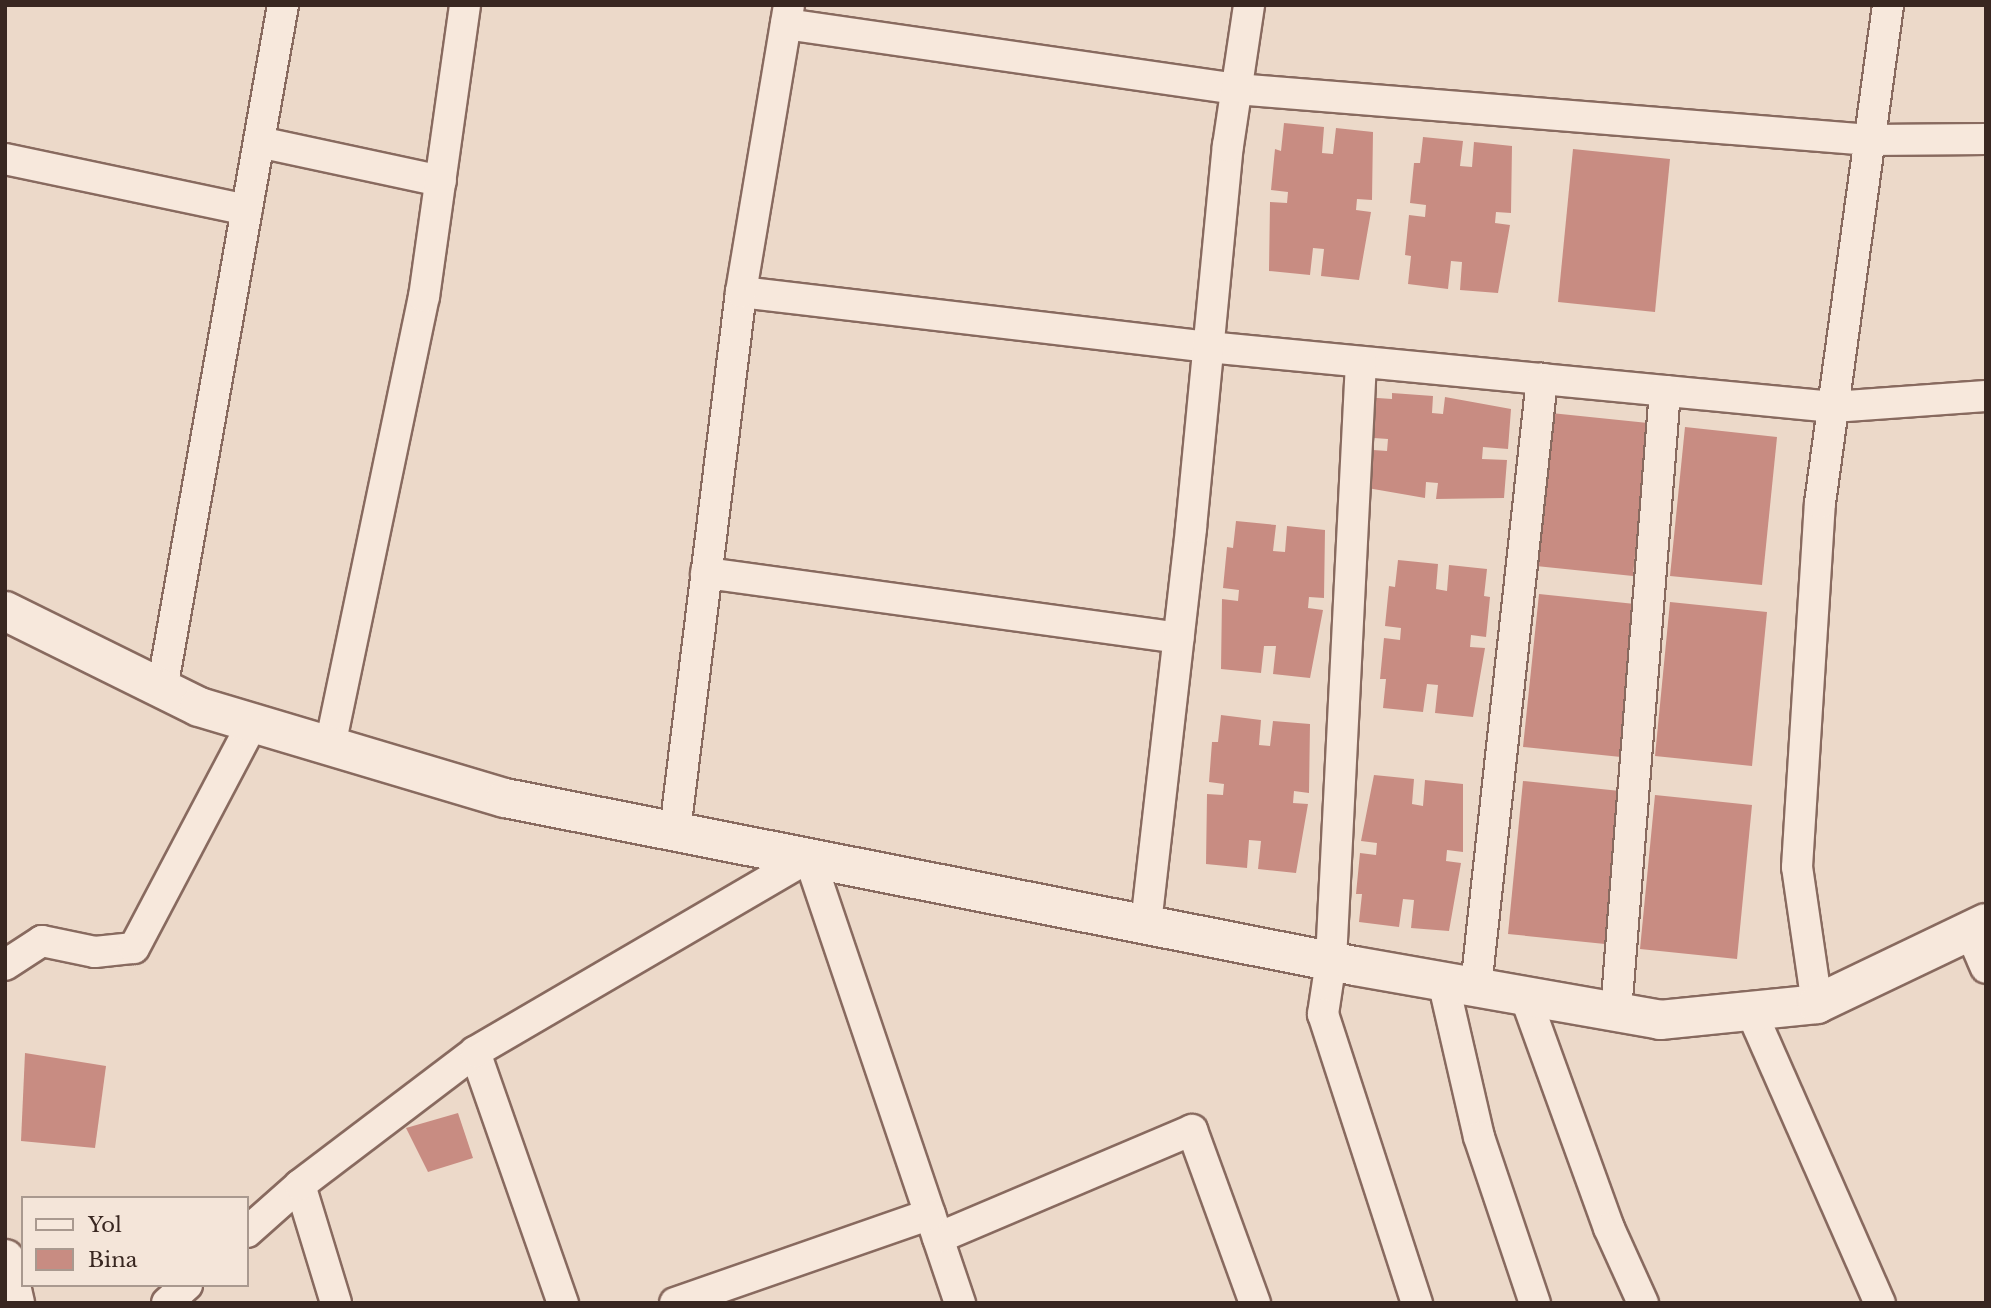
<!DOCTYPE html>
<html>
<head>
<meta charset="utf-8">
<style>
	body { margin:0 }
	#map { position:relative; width:1991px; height:1308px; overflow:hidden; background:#ecd9c9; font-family:"Libre Baskerville",serif }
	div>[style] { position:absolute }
	.building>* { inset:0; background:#c88c82 }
	.roads { filter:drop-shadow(2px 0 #886a5f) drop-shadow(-2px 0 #886a5f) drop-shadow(0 2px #886a5f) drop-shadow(0 -2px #886a5f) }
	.street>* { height:30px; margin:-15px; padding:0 15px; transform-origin:15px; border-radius:15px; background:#f7e8dc }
	.secondary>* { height:38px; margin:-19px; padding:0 19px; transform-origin:19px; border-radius:19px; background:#f7e8dc }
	span { translate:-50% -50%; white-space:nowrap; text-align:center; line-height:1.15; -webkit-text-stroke:5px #f4e5d9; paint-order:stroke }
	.frame { position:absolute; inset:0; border:7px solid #392721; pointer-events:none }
	.legend { position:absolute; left:21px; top:1196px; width:228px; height:91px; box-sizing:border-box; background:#f4e5d9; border:2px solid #a9998f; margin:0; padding:9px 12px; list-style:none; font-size:21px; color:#392721 }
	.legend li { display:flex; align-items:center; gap:14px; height:35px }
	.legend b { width:35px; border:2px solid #a9998f }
</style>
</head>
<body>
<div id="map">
	<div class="building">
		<i style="clip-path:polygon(1284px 123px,1324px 127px,1322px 153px,1333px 154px,1336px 128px,1373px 132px,1372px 200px,1357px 199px,1356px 210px,1371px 212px,1359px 280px,1321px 276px,1324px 249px,1313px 248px,1310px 275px,1269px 271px,1270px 202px,1287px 203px,1288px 192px,1271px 190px,1275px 149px,1281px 151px)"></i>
		<i style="clip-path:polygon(1423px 137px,1463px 141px,1460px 166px,1472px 167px,1474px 142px,1512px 146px,1511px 213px,1496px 212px,1495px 223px,1510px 225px,1498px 293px,1460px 290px,1462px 262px,1451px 261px,1448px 289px,1408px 284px,1411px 256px,1405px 255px,1409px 215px,1425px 217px,1426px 205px,1410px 203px,1414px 163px,1420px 163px)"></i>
		<i style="clip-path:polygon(1573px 149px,1670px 159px,1655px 312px,1558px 302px)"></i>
		<i style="clip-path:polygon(1392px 393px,1433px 396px,1432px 413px,1443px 414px,1445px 397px,1511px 409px,1508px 449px,1483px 447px,1482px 459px,1507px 460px,1504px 498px,1436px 499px,1438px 483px,1426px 482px,1425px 498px,1356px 486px,1359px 449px,1387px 451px,1388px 439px,1360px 437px,1363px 397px,1392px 399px)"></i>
		<i style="clip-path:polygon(1551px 413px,1648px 423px,1633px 576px,1536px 566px)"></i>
		<i style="clip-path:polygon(1685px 427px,1777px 437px,1762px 585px,1670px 576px)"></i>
		<i style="clip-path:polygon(1236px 521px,1276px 525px,1273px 551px,1285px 552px,1287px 526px,1325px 530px,1324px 598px,1309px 597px,1308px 608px,1323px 610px,1310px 678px,1273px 674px,1276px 646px,1264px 646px,1261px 673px,1221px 669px,1222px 599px,1238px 601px,1239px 590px,1223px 588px,1227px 547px,1233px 548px)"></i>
		<i style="clip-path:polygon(1398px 560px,1438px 564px,1436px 589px,1447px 591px,1449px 565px,1487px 569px,1484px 596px,1490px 597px,1486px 637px,1471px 635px,1470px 647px,1485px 648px,1473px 717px,1435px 713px,1438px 685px,1427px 684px,1423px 712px,1383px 708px,1386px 679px,1380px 679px,1384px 638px,1400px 640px,1401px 628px,1385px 626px,1389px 586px,1395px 587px)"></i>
		<i style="clip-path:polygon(1539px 594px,1635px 604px,1621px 757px,1523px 747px)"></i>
		<i style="clip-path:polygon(1670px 602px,1767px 612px,1752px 766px,1655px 756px)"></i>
		<i style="clip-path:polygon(1221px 715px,1261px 720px,1259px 745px,1270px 746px,1273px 721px,1310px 724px,1309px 793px,1294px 791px,1293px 803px,1308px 804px,1296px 873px,1258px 869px,1261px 841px,1249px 840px,1247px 868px,1206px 864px,1207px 794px,1223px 795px,1224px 784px,1209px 782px,1212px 742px,1218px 742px)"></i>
		<i style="clip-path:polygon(1374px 775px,1414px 779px,1412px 804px,1423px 806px,1425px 780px,1463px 784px,1463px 852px,1447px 850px,1446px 861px,1461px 863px,1449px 931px,1411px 928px,1414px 900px,1403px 899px,1399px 927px,1359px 922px,1362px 894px,1356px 894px,1360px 853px,1376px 855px,1377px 843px,1361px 841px)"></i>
		<i style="clip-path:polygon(1523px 781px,1620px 791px,1605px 944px,1508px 934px)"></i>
		<i style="clip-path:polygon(1655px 795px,1752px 805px,1737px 959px,1640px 949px)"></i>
		<i style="clip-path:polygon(25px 1053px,106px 1066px,95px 1148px,21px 1141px)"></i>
		<i style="clip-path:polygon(458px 1113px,473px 1158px,428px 1172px,406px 1128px)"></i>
	</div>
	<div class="roads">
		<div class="street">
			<i style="left:786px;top:24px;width:455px;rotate:8.2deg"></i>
			<i style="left:1236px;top:89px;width:636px;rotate:4.6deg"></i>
			<i style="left:1870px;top:140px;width:116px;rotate:-0.5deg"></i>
			<i style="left:259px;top:142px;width:186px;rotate:12.1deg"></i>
			<i style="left:5px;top:159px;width:247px;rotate:11.9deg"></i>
			<i style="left:741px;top:292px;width:470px;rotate:6.7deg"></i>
			<i style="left:1208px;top:347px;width:628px;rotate:5.48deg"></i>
			<i style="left:1833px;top:407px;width:153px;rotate:-4.1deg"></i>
			<i style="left:1361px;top:362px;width:600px;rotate:92.87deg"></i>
			<i style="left:1331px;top:961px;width:54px;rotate:98.6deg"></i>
			<i style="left:1323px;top:1014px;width:304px;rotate:72deg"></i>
			<i style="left:706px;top:573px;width:477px;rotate:7.8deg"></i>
			<i style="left:162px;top:689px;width:695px;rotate:-79.97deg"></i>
			<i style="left:330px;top:746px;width:459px;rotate:-78.2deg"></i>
			<i style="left:424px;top:297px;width:295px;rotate:-82deg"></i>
			<i style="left:675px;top:831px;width:543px;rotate:-83.02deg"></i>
			<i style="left:741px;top:292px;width:290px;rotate:-80.5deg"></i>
			<i style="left:1146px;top:924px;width:399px;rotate:-83.5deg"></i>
			<i style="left:1191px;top:528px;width:384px;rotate:-84.5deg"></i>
			<i style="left:1228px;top:146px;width:143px;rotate:-81.5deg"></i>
			<i style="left:1970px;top:931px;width:40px;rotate:66.6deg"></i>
			<i style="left:5px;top:965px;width:44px;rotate:-33deg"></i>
			<i style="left:42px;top:941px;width:54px;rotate:11.7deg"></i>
			<i style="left:95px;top:952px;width:39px;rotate:-6deg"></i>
			<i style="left:134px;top:948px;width:255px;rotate:-62.2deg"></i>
			<i style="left:1443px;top:981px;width:160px;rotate:77deg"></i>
			<i style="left:1479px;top:1137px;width:175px;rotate:71.4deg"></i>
			<i style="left:1476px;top:987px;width:612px;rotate:-83.8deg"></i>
			<i style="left:1525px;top:996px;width:247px;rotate:70.1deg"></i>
			<i style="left:1609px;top:1228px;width:82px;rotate:65.6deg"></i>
			<i style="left:1817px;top:1004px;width:138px;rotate:-98.3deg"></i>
			<i style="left:1797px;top:867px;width:365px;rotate:-86.4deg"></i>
			<i style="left:1820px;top:503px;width:503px;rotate:-82.22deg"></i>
			<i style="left:1751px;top:1011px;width:319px;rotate:66.2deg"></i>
			<i style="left:1616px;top:1012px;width:623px;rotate:-85.49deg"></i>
			<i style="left:475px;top:1052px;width:266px;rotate:70.7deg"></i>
			<i style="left:300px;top:1185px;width:123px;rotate:73deg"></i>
			<i style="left:247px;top:1232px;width:71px;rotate:-41.6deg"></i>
			<i style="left:300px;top:1185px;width:220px;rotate:-37.2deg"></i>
			<i style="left:475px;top:1052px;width:387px;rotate:-30.3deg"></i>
			<i style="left:809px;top:857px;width:471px;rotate:71.3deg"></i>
			<i style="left:938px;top:1238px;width:276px;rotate:-23deg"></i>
			<i style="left:1192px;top:1130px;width:184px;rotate:70deg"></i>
			<i style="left:167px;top:1303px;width:27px;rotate:-42deg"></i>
			<i style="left:675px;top:1303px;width:270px;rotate:-19.2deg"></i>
		</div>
		<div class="secondary">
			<i style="left:5px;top:611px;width:216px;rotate:26.3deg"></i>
			<i style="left:199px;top:707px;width:319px;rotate:16.6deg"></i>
			<i style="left:505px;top:798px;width:866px;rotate:11.18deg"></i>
			<i style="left:1355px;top:966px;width:310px;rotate:10deg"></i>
			<i style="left:1660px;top:1020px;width:158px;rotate:-5.8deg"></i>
			<i style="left:1817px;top:1004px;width:187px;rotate:-25.6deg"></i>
			<i style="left:5px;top:1259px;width:45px;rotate:77.2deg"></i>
		</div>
	</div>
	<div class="frame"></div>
	<ul class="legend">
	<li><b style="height:9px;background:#f7e8dc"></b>Yol</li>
	<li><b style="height:19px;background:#c88c82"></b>Bina</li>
	</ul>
</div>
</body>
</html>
